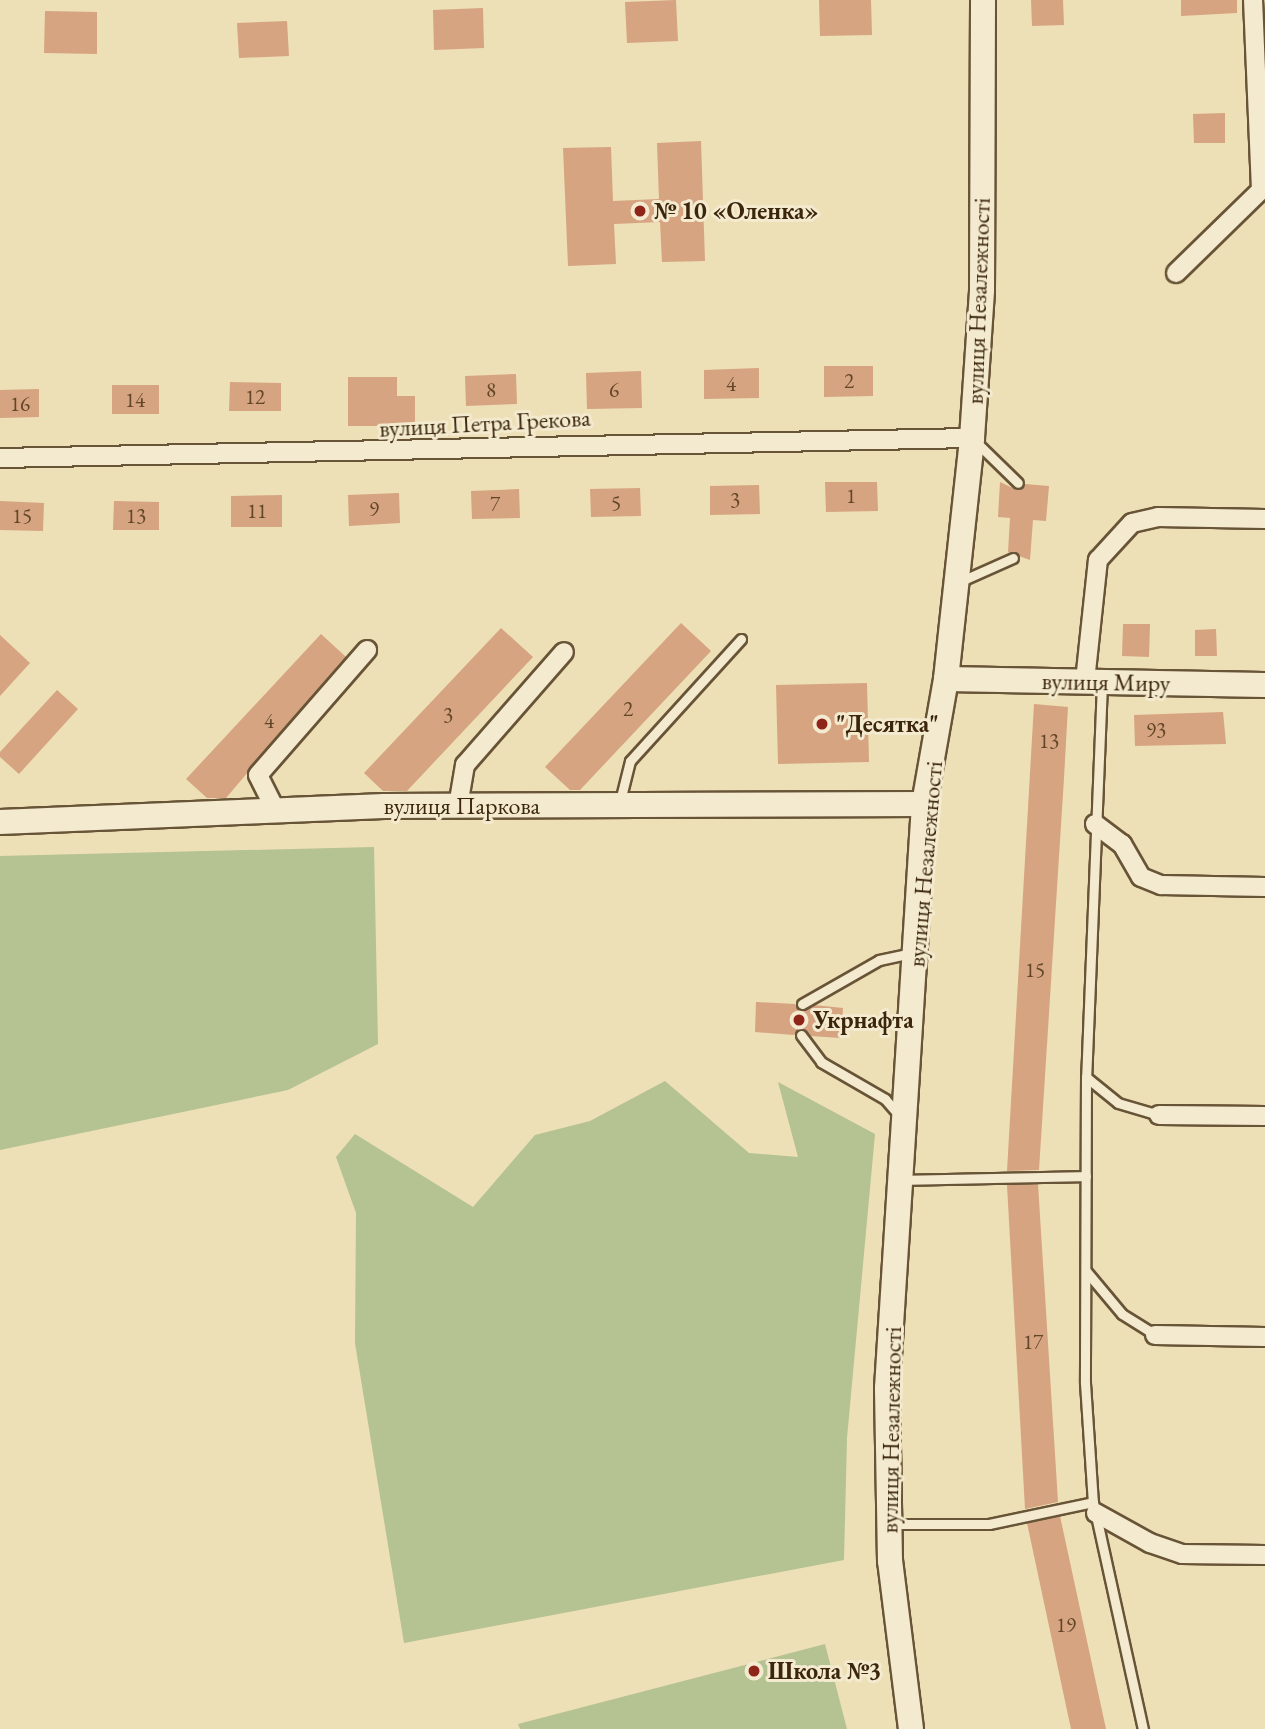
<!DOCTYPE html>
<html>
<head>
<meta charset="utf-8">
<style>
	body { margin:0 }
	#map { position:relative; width:1265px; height:1729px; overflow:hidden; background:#eddfb6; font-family:"EB Garamond",serif }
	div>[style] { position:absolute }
	.green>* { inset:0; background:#b5c291 }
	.building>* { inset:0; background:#d6a480 }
	.roads { filter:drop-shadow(2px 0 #685436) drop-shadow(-2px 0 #685436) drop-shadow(0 2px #685436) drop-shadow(0 -2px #685436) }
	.lane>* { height:9px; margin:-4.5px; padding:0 4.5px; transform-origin:4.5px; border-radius:4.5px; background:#f3ead0 }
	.street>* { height:18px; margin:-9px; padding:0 9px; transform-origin:9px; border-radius:9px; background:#f3ead0 }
	.secondary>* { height:24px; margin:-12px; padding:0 12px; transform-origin:12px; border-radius:12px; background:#f3ead0 }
	.dots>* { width:19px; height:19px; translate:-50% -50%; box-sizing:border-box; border:4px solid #f3ead0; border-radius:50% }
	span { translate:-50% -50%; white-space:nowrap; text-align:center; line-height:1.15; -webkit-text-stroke:6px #f3ead0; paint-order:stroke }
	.number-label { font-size:21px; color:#624628 }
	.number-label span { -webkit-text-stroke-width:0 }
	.poi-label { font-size:24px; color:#3b260b; font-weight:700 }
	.left { translate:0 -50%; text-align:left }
	.street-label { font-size:24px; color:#3b260b }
</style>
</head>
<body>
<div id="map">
	<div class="green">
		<i style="clip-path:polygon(374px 847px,378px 1044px,288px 1090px,0 1150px,0 856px)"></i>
		<i style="clip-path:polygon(665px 1081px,749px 1153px,798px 1157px,778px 1082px,875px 1134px,847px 1438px,844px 1560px,404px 1643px,355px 1343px,356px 1213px,336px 1157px,355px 1134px,473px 1207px,535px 1135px,590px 1121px)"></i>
		<i style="clip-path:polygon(825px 1644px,847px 1729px,520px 1729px,518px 1724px)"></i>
	</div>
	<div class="building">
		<i style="clip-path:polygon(676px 0,678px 41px,627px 43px,625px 2px)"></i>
		<i style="clip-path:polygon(819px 0,871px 0,872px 35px,820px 36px)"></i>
		<i style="clip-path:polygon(1031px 0,1063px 0,1064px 25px,1032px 26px)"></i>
		<i style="clip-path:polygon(1181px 0,1237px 0,1237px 13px,1181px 16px)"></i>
		<i style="clip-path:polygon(483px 8px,484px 48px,434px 50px,433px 10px)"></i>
		<i style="clip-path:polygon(45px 11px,97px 12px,97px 54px,44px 53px)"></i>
		<i style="clip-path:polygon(287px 21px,289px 56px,239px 58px,237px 23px)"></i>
		<i style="clip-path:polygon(1225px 113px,1225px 143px,1194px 143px,1193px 114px)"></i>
		<i style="clip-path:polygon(701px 141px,705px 261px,662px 262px,660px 222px,614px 224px,616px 264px,568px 266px,563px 148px,611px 147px,613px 201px,659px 199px,657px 143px)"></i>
		<i style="clip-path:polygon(824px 366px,873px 366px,873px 396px,824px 397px)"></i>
		<i style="clip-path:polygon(759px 368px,759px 398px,704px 399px,704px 370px)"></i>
		<i style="clip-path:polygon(641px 371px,642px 408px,587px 409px,586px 373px)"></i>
		<i style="clip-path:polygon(516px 374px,517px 404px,466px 406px,465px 376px)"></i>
		<i style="clip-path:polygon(348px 377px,397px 377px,397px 396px,415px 396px,415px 426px,348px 426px)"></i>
		<i style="clip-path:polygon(230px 382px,281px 383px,281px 411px,229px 411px)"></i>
		<i style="clip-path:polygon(112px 385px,159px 385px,159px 414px,112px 414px)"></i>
		<i style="clip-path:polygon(39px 389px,39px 417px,0 418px,0 390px)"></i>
		<i style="clip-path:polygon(825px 482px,877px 482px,878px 511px,826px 512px)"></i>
		<i style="clip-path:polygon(1000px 482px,1017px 490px,1025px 484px,1049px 486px,1046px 521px,1033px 520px,1030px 560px,1008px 552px,1010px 518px,998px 517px)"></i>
		<i style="clip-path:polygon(759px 485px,760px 514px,710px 515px,710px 486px)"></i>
		<i style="clip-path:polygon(640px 488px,641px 516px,591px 517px,590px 489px)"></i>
		<i style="clip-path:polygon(519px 489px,520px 518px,472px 519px,471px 491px)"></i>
		<i style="clip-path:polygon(399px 493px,400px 523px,349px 526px,348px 495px)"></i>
		<i style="clip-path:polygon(282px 495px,282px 527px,231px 527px,231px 496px)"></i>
		<i style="clip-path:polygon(0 501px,44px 503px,43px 531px,0 530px)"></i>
		<i style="clip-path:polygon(114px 501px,159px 502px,159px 530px,113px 530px)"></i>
		<i style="clip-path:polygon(681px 623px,711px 651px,580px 790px,570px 790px,545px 767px)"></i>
		<i style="clip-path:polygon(1123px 624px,1150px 624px,1149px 657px,1122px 656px)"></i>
		<i style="clip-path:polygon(501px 628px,533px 657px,407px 791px,383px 791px,364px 773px)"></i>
		<i style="clip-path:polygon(1216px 629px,1217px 656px,1195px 656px,1195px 630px)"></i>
		<i style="clip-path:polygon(321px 634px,346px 657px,226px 798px,207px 798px,186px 779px)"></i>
		<i style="clip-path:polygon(0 635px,30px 663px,0 696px)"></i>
		<i style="clip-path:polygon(867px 683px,869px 762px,778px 764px,776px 685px)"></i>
		<i style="clip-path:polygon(57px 690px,78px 709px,19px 774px,0 757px,0 752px)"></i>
		<i style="clip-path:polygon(1034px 704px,1068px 707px,1064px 778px,1039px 1170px,1007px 1171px)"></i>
		<i style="clip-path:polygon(1223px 712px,1226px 744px,1135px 746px,1134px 715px)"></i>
		<i style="clip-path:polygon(756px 1002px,795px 1004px,801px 1011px,814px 1005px,843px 1008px,841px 1038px,810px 1036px,801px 1028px,794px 1035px,755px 1032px)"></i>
		<i style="clip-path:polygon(1038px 1184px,1058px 1502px,1025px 1509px,1007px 1185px)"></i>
		<i style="clip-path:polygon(1060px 1516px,1106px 1729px,1071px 1729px,1027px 1523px)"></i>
	</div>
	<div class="roads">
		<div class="lane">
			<i style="left:977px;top:443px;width:57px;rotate:44.3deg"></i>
			<i style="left:959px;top:582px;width:59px;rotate:-24deg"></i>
			<i style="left:1102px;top:683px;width:394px;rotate:92.3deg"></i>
			<i style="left:1086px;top:1077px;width:306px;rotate:90.2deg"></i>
			<i style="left:1085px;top:1383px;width:119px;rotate:86.2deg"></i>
			<i style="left:1093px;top:1502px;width:232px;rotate:77.6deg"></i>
			<i style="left:620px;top:801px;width:41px;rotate:-76deg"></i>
			<i style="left:630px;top:761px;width:165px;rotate:-47.7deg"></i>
			<i style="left:802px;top:1004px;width:89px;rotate:-29.7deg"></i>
			<i style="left:879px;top:960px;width:34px;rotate:-12deg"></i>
			<i style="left:801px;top:1035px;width:34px;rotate:53deg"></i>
			<i style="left:821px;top:1062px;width:74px;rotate:30deg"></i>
			<i style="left:885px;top:1099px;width:20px;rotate:49deg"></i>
			<i style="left:1086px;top:1077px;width:41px;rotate:39.1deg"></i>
			<i style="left:1118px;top:1103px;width:43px;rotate:16.3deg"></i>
			<i style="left:902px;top:1180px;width:184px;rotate:-1.2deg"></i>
			<i style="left:1086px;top:1271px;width:56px;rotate:50.1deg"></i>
			<i style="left:1122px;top:1314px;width:39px;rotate:32deg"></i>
			<i style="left:890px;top:1524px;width:99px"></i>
			<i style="left:989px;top:1524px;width:106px;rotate:-11.9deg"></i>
		</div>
		<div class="street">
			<i style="left:1176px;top:273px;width:119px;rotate:-44.3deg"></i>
			<i style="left:1261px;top:190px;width:190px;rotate:-92.4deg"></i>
			<i style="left:0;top:458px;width:972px;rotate:-1.18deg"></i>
			<i style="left:1085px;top:681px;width:122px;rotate:-83.9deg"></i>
			<i style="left:1098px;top:560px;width:50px;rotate:-47.4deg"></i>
			<i style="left:1132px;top:523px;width:27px;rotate:-13deg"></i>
			<i style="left:1158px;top:517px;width:107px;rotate:1.1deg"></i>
			<i style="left:458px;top:806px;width:42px;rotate:-80.3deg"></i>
			<i style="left:465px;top:765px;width:150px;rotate:-48.8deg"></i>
			<i style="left:276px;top:811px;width:40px;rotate:-116.6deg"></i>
			<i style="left:258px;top:775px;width:166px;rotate:-48.9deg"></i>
			<i style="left:1095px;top:824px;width:34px;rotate:37deg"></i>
			<i style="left:1122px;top:844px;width:38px;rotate:60deg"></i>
			<i style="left:1141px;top:877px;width:22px;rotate:22deg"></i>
			<i style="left:1161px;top:885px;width:104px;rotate:1.1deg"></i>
			<i style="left:1159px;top:1115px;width:106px;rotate:0.5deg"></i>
			<i style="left:1155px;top:1335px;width:110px;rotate:1deg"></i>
			<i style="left:1096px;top:1513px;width:62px;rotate:29.1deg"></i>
			<i style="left:1150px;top:1543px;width:34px;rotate:19deg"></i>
			<i style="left:1182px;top:1554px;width:83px;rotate:0.7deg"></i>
		</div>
		<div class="secondary">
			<i style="left:946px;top:679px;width:319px;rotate:1.1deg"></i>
			<i style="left:0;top:822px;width:384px;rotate:-2.4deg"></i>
			<i style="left:384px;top:806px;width:540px;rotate:-0.21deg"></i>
			<i style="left:911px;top:1729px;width:169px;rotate:-97.1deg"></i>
			<i style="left:890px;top:1561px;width:173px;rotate:-91deg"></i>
			<i style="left:887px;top:1388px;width:585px;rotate:-86.37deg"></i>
			<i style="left:924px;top:804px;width:127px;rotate:-80deg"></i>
			<i style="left:946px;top:679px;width:242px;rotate:-83.8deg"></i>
			<i style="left:972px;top:438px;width:148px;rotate:-86.1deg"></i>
			<i style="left:982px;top:290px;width:290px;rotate:-89.8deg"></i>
		</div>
	</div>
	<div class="dots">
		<i style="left:640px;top:211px;background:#8f2418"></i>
		<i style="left:822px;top:724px;background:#8f2418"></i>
		<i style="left:799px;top:1020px;background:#8f2418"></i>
		<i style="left:754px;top:1671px;background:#8f2418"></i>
	</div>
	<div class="number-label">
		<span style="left:849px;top:381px">2</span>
		<span style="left:731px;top:384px">4</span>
		<span style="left:491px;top:390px">8</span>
		<span style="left:614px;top:390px">6</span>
		<span style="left:255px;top:397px">12</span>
		<span style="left:135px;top:400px">14</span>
		<span style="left:20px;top:404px">16</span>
		<span style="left:851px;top:496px">1</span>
		<span style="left:735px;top:500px">3</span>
		<span style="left:616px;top:503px">5</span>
		<span style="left:495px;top:504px">7</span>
		<span style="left:374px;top:509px">9</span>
		<span style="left:257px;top:511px">11</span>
		<span style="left:22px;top:516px">15</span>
		<span style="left:136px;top:516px">13</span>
		<span style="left:628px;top:709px">2</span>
		<span style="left:448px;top:715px">3</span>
		<span style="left:269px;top:721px">4</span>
		<span style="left:1156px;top:730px">93</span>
		<span style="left:1049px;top:741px">13</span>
		<span style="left:1035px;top:970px">15</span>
		<span style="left:1033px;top:1342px">17</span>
		<span style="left:1066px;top:1625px">19</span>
	</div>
	<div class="poi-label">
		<span class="left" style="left:654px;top:211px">№ 10 «Оленка»</span>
		<span class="left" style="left:836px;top:724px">"Десятка"</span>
		<span class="left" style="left:813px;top:1020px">Укрнафта</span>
		<span class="left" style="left:768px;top:1671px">Школа №3</span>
	</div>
	<div class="street-label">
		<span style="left:978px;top:301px;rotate:-88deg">вулиця Незалежності</span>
		<span style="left:485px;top:423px;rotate:-3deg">вулиця Петра Грекова</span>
		<span style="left:1106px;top:682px;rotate:1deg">вулиця Миру</span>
		<span style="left:462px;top:806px">вулиця Паркова</span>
		<span style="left:925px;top:864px;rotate:-85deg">вулиця Незалежності</span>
		<span style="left:891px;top:1430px;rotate:-89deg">вулиця Незалежності</span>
	</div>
</div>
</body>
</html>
